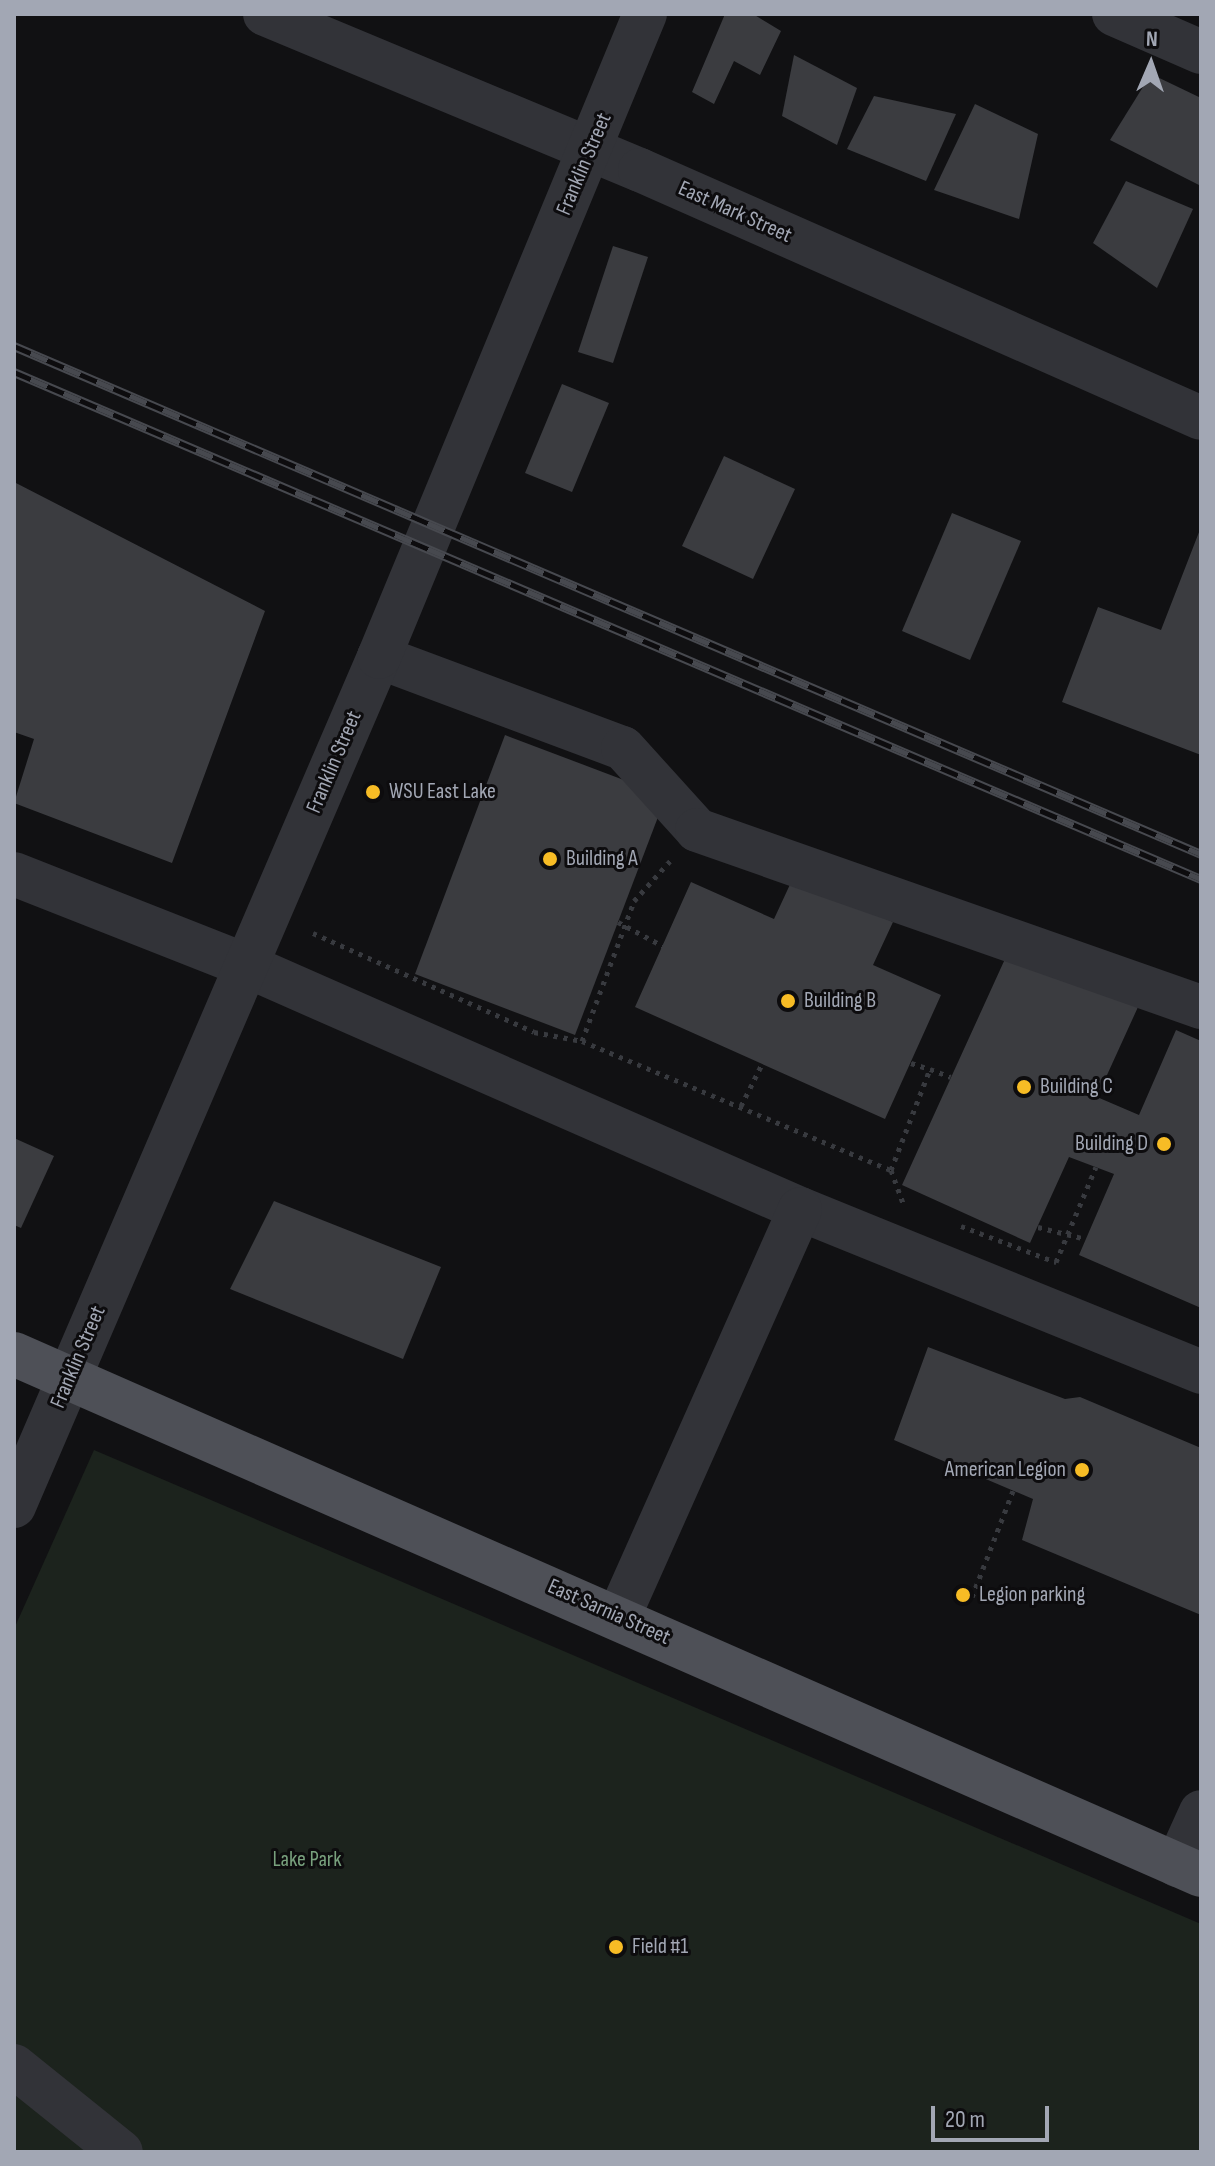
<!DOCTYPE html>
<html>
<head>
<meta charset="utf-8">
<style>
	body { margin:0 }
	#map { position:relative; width:1215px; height:2166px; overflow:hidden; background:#111113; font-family:"Sofia Sans Condensed",sans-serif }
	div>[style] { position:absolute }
	.green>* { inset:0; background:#1c231d }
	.building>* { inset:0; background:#3b3c40 }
	.path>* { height:5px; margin-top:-2.5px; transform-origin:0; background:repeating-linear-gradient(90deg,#383a3f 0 4px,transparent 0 10px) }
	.minor>* { height:44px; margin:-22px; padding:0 22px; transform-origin:22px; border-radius:22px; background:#323338 }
	.major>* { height:44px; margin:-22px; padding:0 22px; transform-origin:22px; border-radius:22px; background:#4e5057 }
	.rail>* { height:9px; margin-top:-4.5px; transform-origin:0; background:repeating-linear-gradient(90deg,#0d0c0e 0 18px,#47494f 0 36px); box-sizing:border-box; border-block:2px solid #47494f }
	.dots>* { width:22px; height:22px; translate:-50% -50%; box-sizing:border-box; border:4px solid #0d0c0e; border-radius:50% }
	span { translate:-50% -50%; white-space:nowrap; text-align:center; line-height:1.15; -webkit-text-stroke:6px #0d0c0e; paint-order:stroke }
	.street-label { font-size:22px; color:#a2a7b4 }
	.poi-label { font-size:22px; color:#a2a7b4 }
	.left { translate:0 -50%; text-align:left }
	.right { translate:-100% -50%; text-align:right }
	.park-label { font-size:22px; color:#78a07d }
	.frame { position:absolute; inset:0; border:16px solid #a2a7b4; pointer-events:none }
	.north { position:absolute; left:1111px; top:24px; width:80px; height:80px; -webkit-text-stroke:6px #0d0c0e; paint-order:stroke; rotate:2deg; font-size:22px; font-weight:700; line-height:32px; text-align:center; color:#a2a7b4 }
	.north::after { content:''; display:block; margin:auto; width:28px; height:36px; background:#a2a7b4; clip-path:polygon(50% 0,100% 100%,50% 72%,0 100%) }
	.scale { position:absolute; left:931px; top:2106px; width:118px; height:36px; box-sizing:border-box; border:4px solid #a2a7b4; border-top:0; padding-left:10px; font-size:24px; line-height:28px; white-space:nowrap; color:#a2a7b4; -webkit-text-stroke:6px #0d0c0e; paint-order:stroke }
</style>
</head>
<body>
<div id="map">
	<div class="green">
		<i style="clip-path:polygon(94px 1450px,1201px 1924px,1201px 2152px,14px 2152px,14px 1629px)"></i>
	</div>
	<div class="building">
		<i style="clip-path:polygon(725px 14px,753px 14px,781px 31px,760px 75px,734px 61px,714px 104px,692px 92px)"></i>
		<i style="clip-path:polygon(794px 55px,857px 88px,837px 145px,782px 116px)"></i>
		<i style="clip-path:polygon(1151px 74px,1201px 98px,1199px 185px,1110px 140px)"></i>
		<i style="clip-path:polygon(874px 96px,956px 114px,926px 181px,847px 149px)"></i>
		<i style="clip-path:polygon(975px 104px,1038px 134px,1019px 219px,934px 190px)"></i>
		<i style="clip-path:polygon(1126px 181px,1193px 209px,1157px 288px,1093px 243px)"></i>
		<i style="clip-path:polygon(613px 246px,648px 257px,613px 363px,578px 352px)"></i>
		<i style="clip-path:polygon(562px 384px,609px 403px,572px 492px,525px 473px)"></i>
		<i style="clip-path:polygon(724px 456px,795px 489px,753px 579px,682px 546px)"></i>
		<i style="clip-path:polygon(14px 482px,265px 611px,172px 863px,14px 803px,34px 739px,14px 732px)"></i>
		<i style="clip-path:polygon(952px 513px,1021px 541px,970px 660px,902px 631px)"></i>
		<i style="clip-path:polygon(1201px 527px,1201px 755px,1062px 702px,1098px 607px,1161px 630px)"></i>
		<i style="clip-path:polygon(505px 735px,666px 796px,575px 1035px,415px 974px)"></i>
		<i style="clip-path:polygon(793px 878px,893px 922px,873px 965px,941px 995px,885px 1119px,635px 1007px,691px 882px,774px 919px)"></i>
		<i style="clip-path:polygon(1010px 948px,1138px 1007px,1097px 1097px,1139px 1115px,1176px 1030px,1201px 1041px,1201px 1308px,1079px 1255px,1114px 1174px,1069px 1157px,1030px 1243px,902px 1185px)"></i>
		<i style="clip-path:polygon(14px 1138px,54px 1156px,21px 1228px,14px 1225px)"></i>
		<i style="clip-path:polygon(274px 1201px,441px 1267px,403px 1359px,230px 1289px)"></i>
		<i style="clip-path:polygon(928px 1347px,1065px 1399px,1080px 1397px,1201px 1448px,1201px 1615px,1022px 1540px,1033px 1499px,894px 1440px)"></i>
	</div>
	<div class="path">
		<i style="left:618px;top:922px;width:51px;rotate:28.1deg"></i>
		<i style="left:313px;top:933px;width:242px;rotate:24.1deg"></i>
		<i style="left:534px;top:1032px;width:49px;rotate:10.6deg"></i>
		<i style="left:582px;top:1041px;width:335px;rotate:22.7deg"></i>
		<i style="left:891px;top:1170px;width:35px;rotate:70deg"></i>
		<i style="left:582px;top:1041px;width:149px;rotate:-69.6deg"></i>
		<i style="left:634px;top:901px;width:54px;rotate:-48deg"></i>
		<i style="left:911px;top:1063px;width:20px;rotate:18deg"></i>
		<i style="left:741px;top:1106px;width:47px;rotate:-63.4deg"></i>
		<i style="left:891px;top:1170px;width:108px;rotate:-68.9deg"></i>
		<i style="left:930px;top:1069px;width:22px;rotate:21deg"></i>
		<i style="left:961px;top:1226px;width:102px;rotate:20.8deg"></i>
		<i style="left:1056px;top:1262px;width:103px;rotate:-67.2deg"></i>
		<i style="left:1038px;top:1227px;width:49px;rotate:14deg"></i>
		<i style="left:972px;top:1597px;width:114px;rotate:-68.9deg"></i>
	</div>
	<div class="minor">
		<i style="left:265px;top:14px;width:406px;rotate:22.6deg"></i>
		<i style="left:640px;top:170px;width:613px;rotate:23.85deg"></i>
		<i style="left:1114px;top:14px;width:95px;rotate:23.6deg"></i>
		<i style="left:379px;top:657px;width:260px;rotate:20.5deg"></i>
		<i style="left:623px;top:748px;width:110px;rotate:47.9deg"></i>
		<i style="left:697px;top:830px;width:534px;rotate:19.35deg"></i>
		<i style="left:14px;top:874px;width:251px;rotate:21.5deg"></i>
		<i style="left:247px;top:966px;width:604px;rotate:23.72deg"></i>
		<i style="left:800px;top:1209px;width:433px;rotate:22.1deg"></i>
		<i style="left:14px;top:1506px;width:924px;rotate:-66.74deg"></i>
		<i style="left:379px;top:657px;width:696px;rotate:-67.53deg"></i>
		<i style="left:619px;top:1616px;width:445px;rotate:-66deg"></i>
		<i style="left:1177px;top:1865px;width:58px;rotate:-65.6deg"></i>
		<i style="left:14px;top:2066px;width:137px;rotate:38.8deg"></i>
	</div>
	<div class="major">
		<i style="left:14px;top:1354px;width:1296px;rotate:23.7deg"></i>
	</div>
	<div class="rail">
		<i style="left:14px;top:346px;width:1291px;rotate:23.17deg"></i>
		<i style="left:14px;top:372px;width:1291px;rotate:23.13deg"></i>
	</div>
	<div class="dots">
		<i style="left:373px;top:792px;background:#f7bc25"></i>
		<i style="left:550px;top:859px;background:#f7bc25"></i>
		<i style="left:788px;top:1001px;background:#f7bc25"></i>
		<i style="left:1024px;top:1087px;background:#f7bc25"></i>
		<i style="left:1164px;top:1144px;background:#f7bc25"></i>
		<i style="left:1082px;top:1470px;background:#f7bc25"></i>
		<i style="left:963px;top:1595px;background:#f7bc25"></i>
		<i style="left:616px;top:1947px;background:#f7bc25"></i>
	</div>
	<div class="street-label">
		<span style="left:584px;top:164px;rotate:-67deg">Franklin Street</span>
		<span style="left:735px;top:212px;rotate:24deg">East Mark Street</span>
		<span style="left:334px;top:762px;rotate:-67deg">Franklin Street</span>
		<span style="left:78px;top:1357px;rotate:-67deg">Franklin Street</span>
		<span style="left:609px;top:1612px;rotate:24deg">East Sarnia Street</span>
	</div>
	<div class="poi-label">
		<span class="left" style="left:389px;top:792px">WSU East Lake</span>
		<span class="left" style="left:566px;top:859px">Building A</span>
		<span class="left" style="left:804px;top:1001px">Building B</span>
		<span class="left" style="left:1040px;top:1087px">Building C</span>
		<span class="right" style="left:1148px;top:1144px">Building D</span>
		<span class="right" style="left:1066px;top:1470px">American Legion</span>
		<span class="left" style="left:979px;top:1595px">Legion parking</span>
		<span class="left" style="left:632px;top:1947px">Field #1</span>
	</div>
	<div class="park-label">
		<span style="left:307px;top:1860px">Lake Park</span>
	</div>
	<div class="frame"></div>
	<div class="north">N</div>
	<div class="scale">20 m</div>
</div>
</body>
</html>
